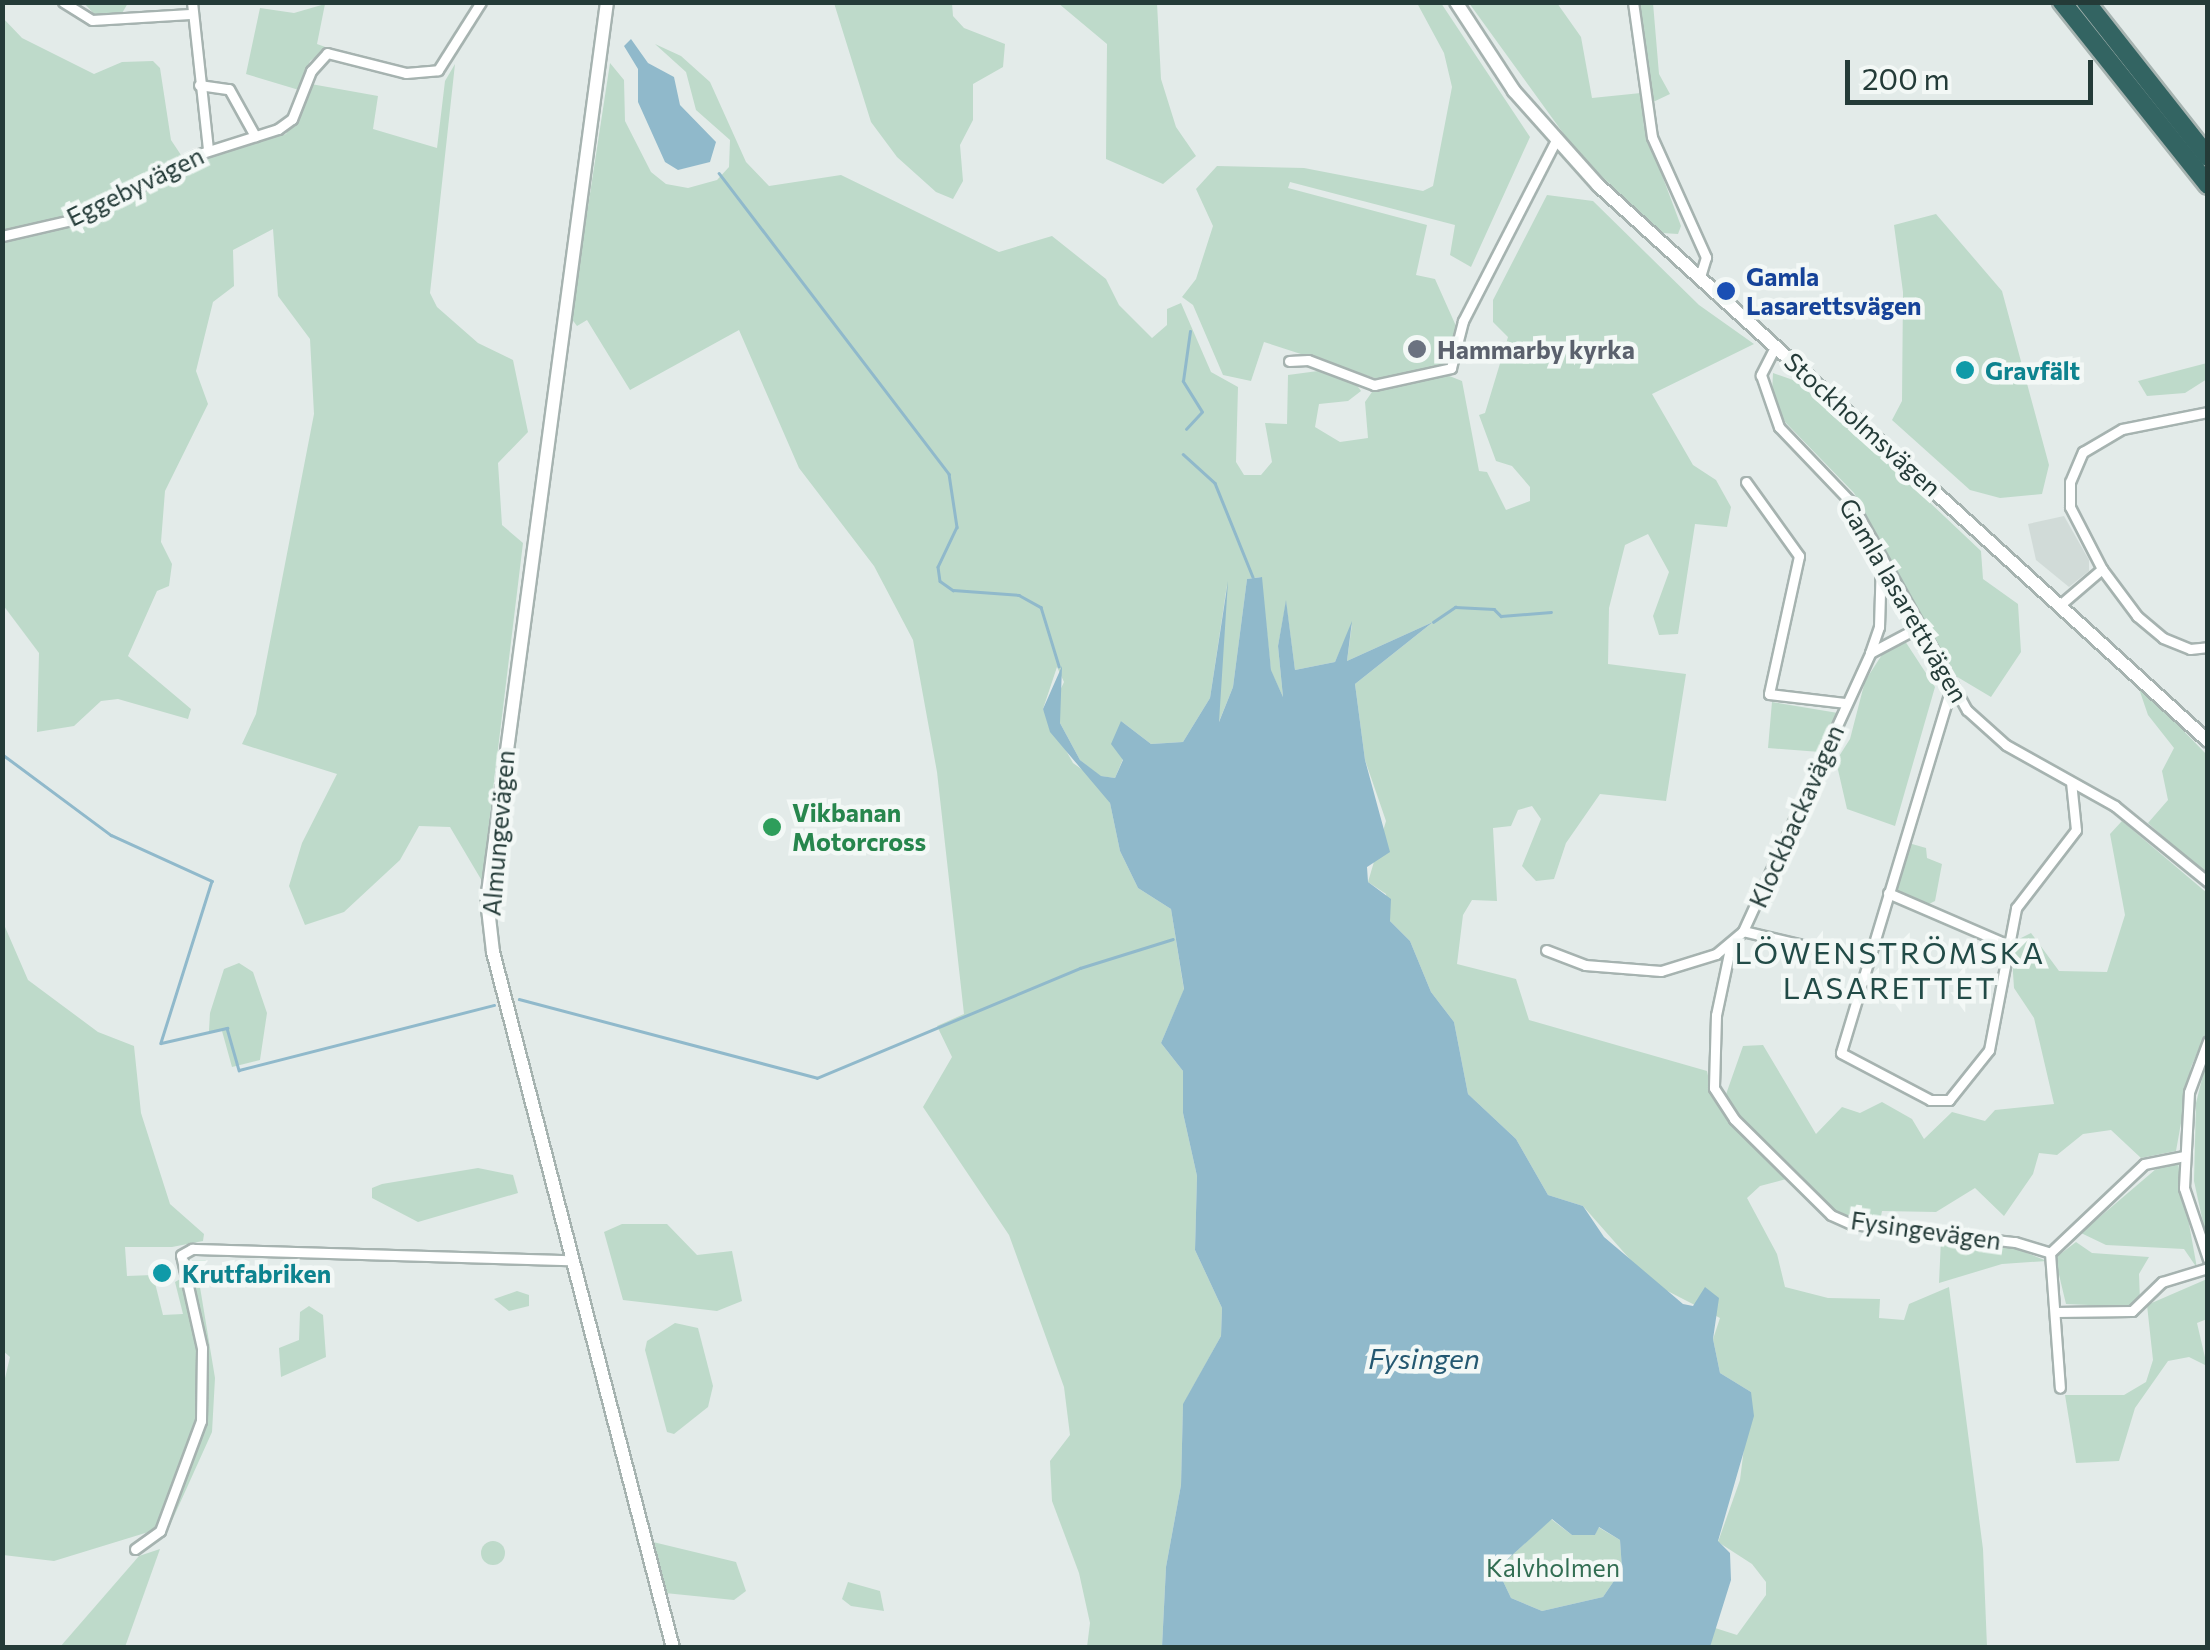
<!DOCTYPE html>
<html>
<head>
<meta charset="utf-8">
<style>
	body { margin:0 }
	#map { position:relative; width:2210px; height:1650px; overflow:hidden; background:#e3ebe9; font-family:Commissioner,sans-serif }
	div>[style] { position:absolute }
	.built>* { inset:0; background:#d1dbd8 }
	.green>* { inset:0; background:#bedaca }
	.round { border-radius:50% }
	.water>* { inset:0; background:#90b9cb }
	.stream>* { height:2.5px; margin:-1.25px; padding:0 1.25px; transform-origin:1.25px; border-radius:1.25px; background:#90b9cb }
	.roads { filter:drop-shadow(2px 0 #a6b3b0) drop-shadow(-2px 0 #a6b3b0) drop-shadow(0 2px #a6b3b0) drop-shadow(0 -2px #a6b3b0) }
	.street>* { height:9px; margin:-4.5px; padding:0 4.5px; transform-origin:4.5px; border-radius:4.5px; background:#fff }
	.secondary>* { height:12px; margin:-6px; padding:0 6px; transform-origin:6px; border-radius:6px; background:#fff }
	.highway>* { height:18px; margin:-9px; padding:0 9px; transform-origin:9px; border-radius:9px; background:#336462 }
	.dots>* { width:28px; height:28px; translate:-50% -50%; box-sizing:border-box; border:5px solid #f3f8f6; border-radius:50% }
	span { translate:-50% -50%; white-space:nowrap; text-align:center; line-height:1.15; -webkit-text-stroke:9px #f3f8f6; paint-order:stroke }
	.street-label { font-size:25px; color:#243b38 }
	.transit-label { font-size:25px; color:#164399; font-weight:700 }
	.left { translate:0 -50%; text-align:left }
	.worship-label { font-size:25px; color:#5b616d; font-weight:700 }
	.culture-label { font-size:25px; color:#0d838f; font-weight:700 }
	.leisure-label { font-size:25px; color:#27864d; font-weight:700 }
	.park-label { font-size:25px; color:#326e53 }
	.water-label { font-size:28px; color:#245871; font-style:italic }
	.quarter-label { font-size:30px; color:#224b47; letter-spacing:2.5px }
	.frame { position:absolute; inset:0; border:5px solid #243b38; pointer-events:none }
	.scale { position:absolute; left:1845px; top:60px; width:248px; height:45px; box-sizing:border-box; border:5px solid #243b38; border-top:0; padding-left:12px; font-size:30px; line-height:35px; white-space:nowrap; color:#243b38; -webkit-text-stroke:8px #f3f8f6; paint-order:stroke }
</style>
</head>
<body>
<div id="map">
	<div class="built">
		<i style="clip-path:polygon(2064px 516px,2089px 560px,2089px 571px,2069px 587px,2036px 560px,2028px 524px)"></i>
	</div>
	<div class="green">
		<i style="clip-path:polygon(84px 3px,128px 3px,121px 15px,96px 16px)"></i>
		<i style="clip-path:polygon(834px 3px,952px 3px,953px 16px,964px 28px,1005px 44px,1003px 67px,973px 84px,973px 120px,960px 145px,963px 181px,953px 199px,936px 192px,897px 157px,871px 122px)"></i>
		<i style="clip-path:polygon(1058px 3px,1157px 3px,1161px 79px,1176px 127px,1196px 156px,1163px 184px,1106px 159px,1107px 44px)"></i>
		<i style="clip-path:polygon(1417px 3px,1441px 3px,1530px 137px,1471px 267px,1450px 255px,1455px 225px,1290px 182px,1288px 188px,1427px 225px,1416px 275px,1435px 279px,1456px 326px,1448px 361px,1441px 369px,1381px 380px,1264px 342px,1251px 381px,1223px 375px,1193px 305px,1182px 297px,1196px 279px,1213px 226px,1196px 189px,1217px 166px,1304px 168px,1423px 191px,1433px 186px,1452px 87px,1444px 53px)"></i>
		<i style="clip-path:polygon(1469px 3px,1557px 3px,1581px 37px,1592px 98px,1641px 93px,1644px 127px,1681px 226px,1678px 234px,1662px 233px,1579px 155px)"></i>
		<i style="clip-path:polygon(1638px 3px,1653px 3px,1659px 74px,1670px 94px,1651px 103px)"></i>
		<i style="clip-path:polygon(325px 4px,317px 44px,328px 48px,310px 61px,299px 90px,246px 74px,260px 8px,294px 13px)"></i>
		<i style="clip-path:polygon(2px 17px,22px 38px,94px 74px,122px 62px,153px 61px,160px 68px,171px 140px,181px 155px,196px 160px,286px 134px,311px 84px,378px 96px,373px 129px,437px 148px,445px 81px,455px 64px,430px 293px,437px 307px,478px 343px,513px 360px,528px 432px,498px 463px,502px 525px,523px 543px,482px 881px,450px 827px,419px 826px,400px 860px,344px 912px,305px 925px,289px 886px,302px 843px,337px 774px,242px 744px,256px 714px,314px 414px,310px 339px,278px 296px,273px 229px,233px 250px,234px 286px,213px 302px,196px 371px,208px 404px,165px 491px,161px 542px,172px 564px,169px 586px,157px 591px,128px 656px,191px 709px,188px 719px,118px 699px,101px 701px,74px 726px,37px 732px,39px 653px,3px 605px)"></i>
		<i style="clip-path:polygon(655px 44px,681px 56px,710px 82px,746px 162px,769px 186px,841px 175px,999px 252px,1052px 236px,1106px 279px,1119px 305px,1152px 338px,1167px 325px,1167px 309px,1181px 303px,1211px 372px,1238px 387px,1236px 462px,1244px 475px,1261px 475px,1272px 462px,1265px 423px,1287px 424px,1288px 375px,1318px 371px,1356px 384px,1361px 391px,1348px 401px,1319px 404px,1315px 427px,1340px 442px,1368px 438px,1365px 402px,1372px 392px,1447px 375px,1462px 381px,1479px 471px,1487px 472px,1506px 510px,1530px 501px,1530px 487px,1512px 466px,1496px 461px,1479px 415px,1485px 413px,1508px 337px,1493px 322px,1493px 300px,1547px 195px,1593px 201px,1699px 305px,1754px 344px,1652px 394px,1693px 465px,1716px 480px,1731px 507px,1727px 527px,1695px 524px,1678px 634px,1659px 635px,1653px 616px,1669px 572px,1648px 534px,1625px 545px,1609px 608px,1608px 664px,1686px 674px,1666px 801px,1600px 794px,1566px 843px,1554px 879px,1536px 881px,1522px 866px,1541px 819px,1532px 806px,1518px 810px,1511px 826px,1493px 828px,1497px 901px,1472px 900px,1463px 915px,1457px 964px,1516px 979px,1529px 1020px,1707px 1071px,1713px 1099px,1790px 1178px,1760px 1186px,1747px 1198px,1777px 1254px,1785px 1287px,1828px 1298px,1880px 1299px,1879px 1318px,1904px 1320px,1909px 1304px,1949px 1287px,1983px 1549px,1987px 1647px,1710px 1647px,1712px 1627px,1737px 1635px,1766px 1595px,1766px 1582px,1752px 1564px,1718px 1542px,1740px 1480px,1751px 1392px,1720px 1373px,1713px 1339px,1720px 1318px,1650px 1282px,1583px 1206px,1548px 1195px,1516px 1139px,1468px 1094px,1454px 1022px,1431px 992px,1410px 941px,1390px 921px,1386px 894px,1368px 882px,1386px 821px,1365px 760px,1355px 684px,1433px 622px,1347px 661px,1352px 624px,1335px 662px,1295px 670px,1286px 602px,1278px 646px,1283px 697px,1271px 671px,1261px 577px,1247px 579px,1233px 687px,1218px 724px,1227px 585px,1210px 698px,1183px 742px,1151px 744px,1121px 721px,1123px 759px,1115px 778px,1100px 776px,1080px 760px,1060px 723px,1057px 697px,1064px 682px,1057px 667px,1043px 709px,1073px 763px,1098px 781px,1110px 803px,1120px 851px,1138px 888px,1171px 909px,1184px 990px,1161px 1043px,1183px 1071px,1183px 1113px,1197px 1176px,1195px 1250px,1222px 1308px,1221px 1336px,1183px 1405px,1181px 1485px,1166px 1567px,1162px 1647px,1087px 1647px,1090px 1623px,1079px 1573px,1052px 1501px,1050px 1461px,1070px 1435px,1064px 1387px,1009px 1235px,923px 1107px,952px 1057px,937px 1026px,964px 1014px,937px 772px,913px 640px,874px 566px,799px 468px,739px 330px,630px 390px,587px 320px,577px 326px,571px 318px,610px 63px,624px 80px,625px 121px,651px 172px,666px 184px,688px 188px,717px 180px,729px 167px,730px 140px,696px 110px,686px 72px)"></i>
		<i style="clip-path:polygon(1936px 214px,2002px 291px,2049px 465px,2042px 494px,2000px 498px,1970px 490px,1892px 420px,1902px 401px,1903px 292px,1894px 225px)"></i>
		<i style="clip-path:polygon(2207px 363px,2207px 379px,2185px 393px,2147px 396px,2138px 381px)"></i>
		<i style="clip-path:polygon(1773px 373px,1796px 381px,1871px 447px,1981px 551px,1983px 579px,2018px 604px,2021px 652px,1991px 697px,1949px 672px,1854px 493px,1785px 422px,1772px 393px)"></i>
		<i style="clip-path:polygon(1905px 641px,1935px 687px,1895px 826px,1847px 809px,1836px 761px,1850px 739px,1865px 681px,1885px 650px)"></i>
		<i style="clip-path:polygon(2137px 683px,2207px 755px,2207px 876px,2148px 823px,2168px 800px,2162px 771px,2174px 748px,2148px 715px)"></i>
		<i style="clip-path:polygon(1772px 702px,1838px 713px,1820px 752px,1768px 748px)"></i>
		<i style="clip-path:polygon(2122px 821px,2207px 893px,2207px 1030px,2191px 1067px,2176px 1151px,2141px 1158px,2111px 1130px,2083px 1134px,2057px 1155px,2039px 1153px,2033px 1174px,2004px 1216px,1975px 1188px,1936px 1212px,1882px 1211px,1879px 1226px,1830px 1211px,1734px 1117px,1724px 1100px,1743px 1046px,1763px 1045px,1816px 1134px,1842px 1107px,1860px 1113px,1882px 1102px,1912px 1119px,1924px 1139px,1952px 1112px,1985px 1121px,1995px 1110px,2054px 1104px,2034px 1018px,2014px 988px,2011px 943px,2031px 933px,2059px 971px,2107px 972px,2125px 915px,2110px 834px)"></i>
		<i style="clip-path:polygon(1905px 842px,1926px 848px,1927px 858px,1942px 864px,1935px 901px,1927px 905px,1896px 893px)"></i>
		<i style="clip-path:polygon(2px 920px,28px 980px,98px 1032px,134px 1046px,141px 1113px,170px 1204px,204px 1234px,203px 1241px,172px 1247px,125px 1247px,127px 1276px,153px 1275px,163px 1315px,183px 1314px,175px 1282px,187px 1275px,192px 1260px,206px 1260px,198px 1275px,215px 1378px,212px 1432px,166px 1534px,155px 1530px,54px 1561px,3px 1555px,2px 1391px,10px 1357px,2px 1350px)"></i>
		<i style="clip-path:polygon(239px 963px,253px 972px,267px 1013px,260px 1060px,232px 1067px,222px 1031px,209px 1031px,210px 1013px,224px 969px)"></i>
		<i style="clip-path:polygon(2207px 1059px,2207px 1241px,2194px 1181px,2196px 1103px)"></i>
		<i style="clip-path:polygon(2163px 1163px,2178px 1163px,2197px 1268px,2184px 1249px,2106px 1245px,2081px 1233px)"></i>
		<i style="clip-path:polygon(478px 1168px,513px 1175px,518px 1193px,418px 1222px,372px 1198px,372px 1188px,382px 1184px)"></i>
		<i style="clip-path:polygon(622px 1224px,667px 1224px,697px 1255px,732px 1251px,742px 1301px,717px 1311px,623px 1300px,604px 1232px)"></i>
		<i style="clip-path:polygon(1941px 1239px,2009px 1246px,2047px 1261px,2002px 1264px,1939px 1283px)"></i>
		<i style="clip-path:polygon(2076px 1242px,2092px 1253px,2149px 1257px,2139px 1274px,2140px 1301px,2133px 1307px,2066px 1304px,2055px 1258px)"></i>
		<i style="clip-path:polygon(2207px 1279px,2207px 1319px,2197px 1323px,2207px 1366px,2189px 1357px,2168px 1361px,2135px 1408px,2119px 1461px,2076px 1463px,2065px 1395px,2124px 1395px,2146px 1382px,2153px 1360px,2147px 1305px)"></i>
		<i style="clip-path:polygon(517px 1291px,529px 1295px,529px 1306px,509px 1311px,494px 1299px)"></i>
		<i style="clip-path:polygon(309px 1306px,323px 1315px,326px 1357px,281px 1377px,279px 1348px,299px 1340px,300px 1312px)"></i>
		<i style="clip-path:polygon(675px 1323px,698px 1328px,713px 1386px,708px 1407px,674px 1434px,667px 1432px,645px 1350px,647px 1341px)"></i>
		<i style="clip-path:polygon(1551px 1519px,1572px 1535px,1595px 1535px,1598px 1527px,1620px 1540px,1622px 1569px,1603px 1597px,1542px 1611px,1511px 1598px,1502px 1579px,1509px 1558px)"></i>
		<i class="round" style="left:481px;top:1541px;width:24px;height:24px"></i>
		<i style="clip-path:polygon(653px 1542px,736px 1562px,746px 1591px,734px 1600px,665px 1593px)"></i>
		<i style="clip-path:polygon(160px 1549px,125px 1647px,60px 1647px,139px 1556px)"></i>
		<i style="clip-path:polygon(848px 1582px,880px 1591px,884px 1611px,851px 1606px,842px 1599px)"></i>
	</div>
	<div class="water">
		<i style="clip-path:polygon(631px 39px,648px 63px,674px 77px,680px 105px,716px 142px,710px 162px,678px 170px,665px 162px,638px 102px,638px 69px,624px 46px)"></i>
		<i style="clip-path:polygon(evenodd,1262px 577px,1271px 670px,1283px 697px,1278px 646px,1286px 600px,1295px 670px,1335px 662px,1352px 621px,1347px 661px,1433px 622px,1355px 684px,1365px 760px,1390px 852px,1367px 867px,1368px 882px,1391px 899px,1390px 921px,1410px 941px,1431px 992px,1454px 1022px,1468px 1094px,1516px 1139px,1548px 1195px,1583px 1206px,1604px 1237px,1683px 1304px,1693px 1306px,1705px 1287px,1719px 1298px,1713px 1339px,1720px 1373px,1751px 1392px,1754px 1416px,1718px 1541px,1730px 1553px,1731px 1580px,1710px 1647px,1162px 1647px,1166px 1567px,1181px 1485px,1183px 1404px,1221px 1336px,1222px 1308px,1195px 1250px,1197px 1176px,1183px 1113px,1183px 1071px,1161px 1043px,1184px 989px,1171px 909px,1138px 888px,1120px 851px,1110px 803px,1050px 732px,1043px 709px,1062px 666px,1060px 723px,1080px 760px,1101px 776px,1115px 778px,1123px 760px,1111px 744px,1121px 721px,1151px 744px,1183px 742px,1210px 698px,1228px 581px,1219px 722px,1233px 687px,1247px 579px,1262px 577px,1552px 1519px,1572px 1535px,1595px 1535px,1599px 1527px,1620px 1540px,1622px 1569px,1603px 1597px,1542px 1611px,1511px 1598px,1502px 1579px,1509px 1558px,1552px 1519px)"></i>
	</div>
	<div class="stream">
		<i style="left:719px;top:173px;width:379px;rotate:52.6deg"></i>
		<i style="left:949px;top:474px;width:54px;rotate:81.4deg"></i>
		<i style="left:957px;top:527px;width:44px;rotate:115.4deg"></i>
		<i style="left:938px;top:567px;width:14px;rotate:82deg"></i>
		<i style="left:940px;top:581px;width:16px;rotate:35deg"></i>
		<i style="left:953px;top:590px;width:66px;rotate:4.3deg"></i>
		<i style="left:1019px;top:595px;width:25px;rotate:29deg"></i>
		<i style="left:1041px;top:607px;width:62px;rotate:73deg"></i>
		<i style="left:1186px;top:429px;width:23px;rotate:-47deg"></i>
		<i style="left:1202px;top:412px;width:36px;rotate:-122deg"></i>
		<i style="left:1183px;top:381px;width:50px;rotate:-82deg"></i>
		<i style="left:1183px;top:454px;width:43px;rotate:42.2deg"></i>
		<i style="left:1215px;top:483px;width:101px;rotate:68deg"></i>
		<i style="left:1433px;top:622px;width:27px;rotate:-34deg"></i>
		<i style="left:1455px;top:607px;width:39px;rotate:3deg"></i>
		<i style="left:1494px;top:609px;width:10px;rotate:45deg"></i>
		<i style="left:1501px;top:616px;width:50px;rotate:-4.6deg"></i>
		<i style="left:2px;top:754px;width:136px;rotate:36.6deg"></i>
		<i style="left:111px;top:835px;width:111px;rotate:24.5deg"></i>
		<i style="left:212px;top:881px;width:170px;rotate:107.5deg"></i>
		<i style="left:161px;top:1043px;width:68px;rotate:-12.8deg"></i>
		<i style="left:227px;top:1028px;width:44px;rotate:74.1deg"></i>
		<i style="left:239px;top:1070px;width:263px;rotate:-14.3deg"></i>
		<i style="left:519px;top:999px;width:308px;rotate:14.8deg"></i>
		<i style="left:817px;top:1078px;width:285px;rotate:-22.7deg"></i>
		<i style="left:1080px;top:968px;width:97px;rotate:-17.3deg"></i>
	</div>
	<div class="roads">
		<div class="street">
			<i style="left:63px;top:2px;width:34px;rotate:32deg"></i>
			<i style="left:92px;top:20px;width:98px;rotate:-3.5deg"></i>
			<i style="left:192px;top:2px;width:149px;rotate:83.8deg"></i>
			<i style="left:1633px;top:2px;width:136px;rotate:82deg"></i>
			<i style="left:1652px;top:137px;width:132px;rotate:65.8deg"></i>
			<i style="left:1706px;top:257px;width:21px;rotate:107deg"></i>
			<i style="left:199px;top:85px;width:30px;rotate:8deg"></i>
			<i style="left:229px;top:89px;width:54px;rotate:61deg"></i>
			<i style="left:2px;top:236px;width:84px;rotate:-13deg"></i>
			<i style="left:84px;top:217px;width:128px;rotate:-29deg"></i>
			<i style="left:196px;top:155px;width:86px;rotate:-17.6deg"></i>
			<i style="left:278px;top:129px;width:17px;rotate:-36deg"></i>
			<i style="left:292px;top:119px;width:52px;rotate:-68.4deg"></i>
			<i style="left:311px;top:71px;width:24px;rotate:-48deg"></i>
			<i style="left:327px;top:53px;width:81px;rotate:14.2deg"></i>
			<i style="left:406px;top:73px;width:32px;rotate:-5deg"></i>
			<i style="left:438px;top:70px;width:80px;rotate:-57.7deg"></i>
			<i style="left:1776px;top:345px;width:34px;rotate:117deg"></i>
			<i style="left:1761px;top:375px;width:55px;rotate:70.9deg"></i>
			<i style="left:1779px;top:427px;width:104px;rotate:46.2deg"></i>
			<i style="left:1851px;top:502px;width:238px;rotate:60.9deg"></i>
			<i style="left:1967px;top:710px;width:52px;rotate:41.9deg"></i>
			<i style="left:2006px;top:745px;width:125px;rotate:29.2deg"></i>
			<i style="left:2115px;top:806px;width:120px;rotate:39.3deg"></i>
			<i style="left:1289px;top:361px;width:19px;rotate:-3deg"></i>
			<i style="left:1308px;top:360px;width:71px;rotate:20.7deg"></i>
			<i style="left:1374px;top:385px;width:79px;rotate:-12.4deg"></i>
			<i style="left:1451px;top:368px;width:49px;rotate:-75.7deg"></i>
			<i style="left:1463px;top:321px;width:203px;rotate:-62.8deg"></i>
			<i style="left:1746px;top:482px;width:91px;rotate:54.4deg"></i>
			<i style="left:1799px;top:556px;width:141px;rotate:102.3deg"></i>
			<i style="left:1769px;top:694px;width:78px;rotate:6.7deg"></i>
			<i style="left:2102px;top:569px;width:59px;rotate:53.3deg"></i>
			<i style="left:2137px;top:616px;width:34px;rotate:40deg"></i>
			<i style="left:2163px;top:638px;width:29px;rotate:22deg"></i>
			<i style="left:2190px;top:649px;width:18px;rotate:-6deg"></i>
			<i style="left:2061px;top:604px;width:54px;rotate:-40.5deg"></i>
			<i style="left:2102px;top:569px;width:70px;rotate:-117.3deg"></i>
			<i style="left:2070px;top:507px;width:25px;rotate:-90deg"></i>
			<i style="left:2070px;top:482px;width:33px;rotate:-67deg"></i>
			<i style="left:2083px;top:452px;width:45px;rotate:-30.5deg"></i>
			<i style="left:2122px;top:429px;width:88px;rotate:-11.2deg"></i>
			<i style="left:1870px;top:653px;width:55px;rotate:-28deg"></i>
			<i style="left:1951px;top:688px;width:381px;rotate:106.8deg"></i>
			<i style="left:1841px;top:1053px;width:101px;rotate:27.8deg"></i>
			<i style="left:1930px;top:1100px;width:19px"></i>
			<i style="left:1949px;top:1100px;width:64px;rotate:-51.3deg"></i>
			<i style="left:1989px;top:1050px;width:145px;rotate:-79.2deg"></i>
			<i style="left:2016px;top:908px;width:98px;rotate:-52.4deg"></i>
			<i style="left:2076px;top:830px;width:48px;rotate:-95.9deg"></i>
			<i style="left:1888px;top:893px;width:129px;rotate:23.4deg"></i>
			<i style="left:1743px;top:931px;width:126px;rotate:13.3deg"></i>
			<i style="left:1731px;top:944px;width:73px;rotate:101.9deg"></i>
			<i style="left:1716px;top:1015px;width:73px;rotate:91.6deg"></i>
			<i style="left:1714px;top:1088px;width:37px;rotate:57deg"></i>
			<i style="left:1734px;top:1119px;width:136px;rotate:44.7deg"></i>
			<i style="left:1831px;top:1215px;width:22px;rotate:24deg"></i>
			<i style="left:1851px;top:1224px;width:165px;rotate:6.3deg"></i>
			<i style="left:2015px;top:1242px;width:37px;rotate:17deg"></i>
			<i style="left:2050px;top:1253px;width:129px;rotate:-43.4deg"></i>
			<i style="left:2144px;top:1164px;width:41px;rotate:-11.3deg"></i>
			<i style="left:1546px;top:950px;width:42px;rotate:21deg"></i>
			<i style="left:1585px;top:965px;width:76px;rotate:4.5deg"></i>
			<i style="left:1661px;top:971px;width:58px;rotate:-17.2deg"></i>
			<i style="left:1716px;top:954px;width:35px;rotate:-40deg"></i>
			<i style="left:1743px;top:931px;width:306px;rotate:-65.4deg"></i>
			<i style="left:1870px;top:653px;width:28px;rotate:-71deg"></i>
			<i style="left:1879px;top:627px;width:66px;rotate:-88.3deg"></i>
			<i style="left:2208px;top:1041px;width:54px;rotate:110.4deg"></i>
			<i style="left:2189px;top:1092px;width:96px;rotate:93deg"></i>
			<i style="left:2184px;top:1188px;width:75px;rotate:71.3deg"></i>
			<i style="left:2050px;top:1253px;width:135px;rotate:85.8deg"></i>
			<i style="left:2055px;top:1312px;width:77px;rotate:-0.7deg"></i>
			<i style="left:2132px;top:1311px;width:42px;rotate:-44deg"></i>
			<i style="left:2162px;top:1282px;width:48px;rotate:-16.9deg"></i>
			<i style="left:135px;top:1549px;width:31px;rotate:-36deg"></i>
			<i style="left:160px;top:1531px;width:117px;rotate:-69.6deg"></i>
			<i style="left:201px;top:1421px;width:73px;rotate:-89.2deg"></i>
			<i style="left:202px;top:1348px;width:95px;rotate:-102.7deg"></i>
			<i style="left:181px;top:1255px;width:13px;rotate:-29deg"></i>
			<i style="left:192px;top:1249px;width:381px;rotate:1.7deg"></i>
		</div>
		<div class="secondary">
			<i style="left:607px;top:2px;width:906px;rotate:97.61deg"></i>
			<i style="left:487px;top:900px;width:52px;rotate:83.4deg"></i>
			<i style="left:493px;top:952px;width:719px;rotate:75.5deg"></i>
			<i style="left:1456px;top:2px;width:106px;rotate:56.9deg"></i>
			<i style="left:1514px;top:91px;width:126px;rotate:48.2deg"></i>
			<i style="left:1598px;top:185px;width:825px;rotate:42.35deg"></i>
		</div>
		<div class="highway">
			<i style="left:2062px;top:2px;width:234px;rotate:51.4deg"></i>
			<i style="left:2086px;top:2px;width:197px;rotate:51.8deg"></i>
		</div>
	</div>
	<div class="dots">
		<i style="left:1726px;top:291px;background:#1a4fb4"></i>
		<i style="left:1417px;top:349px;background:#6b7280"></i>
		<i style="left:1965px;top:370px;background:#0f9aa8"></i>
		<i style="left:772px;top:827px;background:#2e9e5b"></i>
		<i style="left:162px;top:1273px;background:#0f9aa8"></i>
	</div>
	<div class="street-label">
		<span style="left:135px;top:186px;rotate:-26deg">Eggebyvägen</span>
		<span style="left:1863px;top:424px;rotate:42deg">Stockholmsvägen</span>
		<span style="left:1904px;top:600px;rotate:60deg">Gamla lasarettvägen</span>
		<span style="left:1796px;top:816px;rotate:-66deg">Klockbackavägen</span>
		<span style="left:498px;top:833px;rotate:-85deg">Almungevägen</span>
		<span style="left:1926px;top:1230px;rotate:8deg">Fysingevägen</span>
	</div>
	<div class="transit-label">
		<span class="left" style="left:1746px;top:291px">Gamla<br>Lasarettsvägen</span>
	</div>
	<div class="worship-label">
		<span class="left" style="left:1437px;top:349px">Hammarby kyrka</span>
	</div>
	<div class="culture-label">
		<span class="left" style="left:1985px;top:370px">Gravfält</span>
		<span class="left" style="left:182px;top:1273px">Krutfabriken</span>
	</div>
	<div class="leisure-label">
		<span class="left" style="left:792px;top:827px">Vikbanan<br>Motorcross</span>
	</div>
	<div class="park-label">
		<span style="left:1553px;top:1567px">Kalvholmen</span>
	</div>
	<div class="water-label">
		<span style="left:1424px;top:1358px">Fysingen</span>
	</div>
	<div class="quarter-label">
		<span style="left:1890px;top:969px">LÖWENSTRÖMSKA<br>LASARETTET</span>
	</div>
	<div class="frame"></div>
	<div class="scale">200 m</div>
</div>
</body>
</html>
